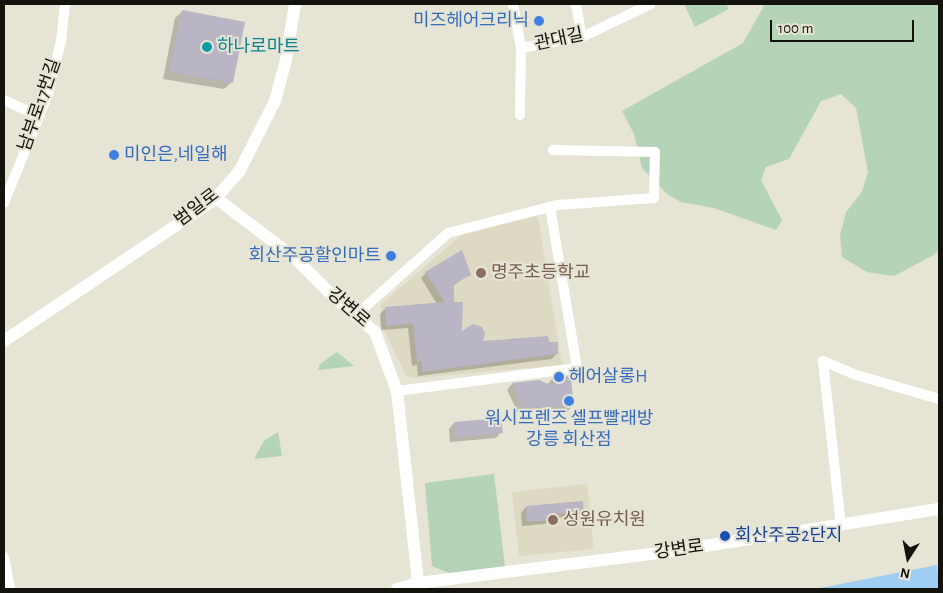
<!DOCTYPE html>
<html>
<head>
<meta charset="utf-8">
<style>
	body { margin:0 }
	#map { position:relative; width:943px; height:593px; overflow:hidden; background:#e6e4d4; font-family:"Alegreya Sans","Noto Sans KR",sans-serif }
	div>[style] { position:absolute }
	.built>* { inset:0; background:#ddd9c2 }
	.green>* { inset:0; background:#b5d3b6 }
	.water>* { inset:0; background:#a0cef2 }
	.shadow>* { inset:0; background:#0003 }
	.building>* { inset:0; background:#b9b5c4 }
	.minor>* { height:10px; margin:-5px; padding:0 5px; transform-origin:5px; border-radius:5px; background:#fff }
	.tertiary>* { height:12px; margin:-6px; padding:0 6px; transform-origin:6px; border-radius:6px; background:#fff }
	.dots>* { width:14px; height:14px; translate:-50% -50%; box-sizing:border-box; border:2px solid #e6e4d4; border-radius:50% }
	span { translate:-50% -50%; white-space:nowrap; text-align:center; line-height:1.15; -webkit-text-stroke:4px #e6e4d4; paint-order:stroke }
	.shop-label { font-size:18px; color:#366cbe }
	.right { translate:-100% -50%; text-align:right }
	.left { translate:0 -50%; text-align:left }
	.street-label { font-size:18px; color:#13120d }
	.culture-label { font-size:18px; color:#0d838f }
	.education-label { font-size:18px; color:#785e54 }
	.transit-label { font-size:18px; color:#164399 }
	.frame { position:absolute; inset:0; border:5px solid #13120d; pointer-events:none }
	.north { position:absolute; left:883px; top:533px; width:50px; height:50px; -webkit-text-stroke:4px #e6e4d4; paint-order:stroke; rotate:191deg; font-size:14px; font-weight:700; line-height:20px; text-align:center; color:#13120d }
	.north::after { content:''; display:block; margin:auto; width:18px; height:22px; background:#13120d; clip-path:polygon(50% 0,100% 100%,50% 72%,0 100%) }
	.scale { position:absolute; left:770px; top:20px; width:144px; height:22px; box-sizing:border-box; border:2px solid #13120d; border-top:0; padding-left:6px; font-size:15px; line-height:18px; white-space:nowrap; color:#13120d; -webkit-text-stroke:4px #e6e4d4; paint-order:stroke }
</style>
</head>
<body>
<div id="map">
	<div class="built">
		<i style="clip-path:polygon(528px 213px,538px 218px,562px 365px,415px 378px,406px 375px,381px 324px,381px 304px,465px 232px)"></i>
		<i style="clip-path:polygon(587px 484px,594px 549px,519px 556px,512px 492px)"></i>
	</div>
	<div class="green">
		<i style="clip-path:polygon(684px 4px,726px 4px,729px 9px,695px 27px)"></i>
		<i style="clip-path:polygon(765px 4px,939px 4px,939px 249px,934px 255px,894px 276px,867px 272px,842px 257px,840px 235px,846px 212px,862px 192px,868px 172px,856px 108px,841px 94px,821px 101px,789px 159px,766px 167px,761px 180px,782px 220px,776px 230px,714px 208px,681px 202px,667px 194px,642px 168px,634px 134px,622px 111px,743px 43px)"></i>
		<i style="clip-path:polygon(337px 352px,354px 366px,318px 370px,320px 364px)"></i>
		<i style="clip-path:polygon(278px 432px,282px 456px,254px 459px,264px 441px)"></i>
		<i style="clip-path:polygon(494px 474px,505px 567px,451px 574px,432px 566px,425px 483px)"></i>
	</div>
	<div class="water">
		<i style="clip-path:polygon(937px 565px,939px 589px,815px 589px)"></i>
	</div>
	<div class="shadow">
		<i style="clip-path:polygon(183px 11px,232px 82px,224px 89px,163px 79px,175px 18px)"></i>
		<i style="clip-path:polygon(426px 273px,469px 274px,453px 286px,453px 303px,461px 333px,482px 343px,548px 344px,557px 353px,552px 359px,418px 376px,417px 365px,412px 366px,408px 328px,381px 330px,380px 314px,386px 308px,437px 304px,421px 278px)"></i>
		<i style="clip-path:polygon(552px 379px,572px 406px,567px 412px,518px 413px,507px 390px,512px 384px,539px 381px,547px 385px)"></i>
		<i style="clip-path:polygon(454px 423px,501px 432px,496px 438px,450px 442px,449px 429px)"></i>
		<i style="clip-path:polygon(581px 503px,582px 511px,577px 516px,550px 519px,545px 524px,522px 526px,521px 513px,526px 507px)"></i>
	</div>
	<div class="building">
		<i style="clip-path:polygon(182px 10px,245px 22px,233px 83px,169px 72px)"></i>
		<i style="clip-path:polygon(462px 250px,471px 275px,454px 284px,454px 302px,463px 302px,462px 331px,473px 324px,482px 327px,485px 333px,483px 341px,548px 336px,549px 342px,558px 342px,558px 354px,422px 372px,422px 361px,417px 362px,413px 323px,386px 326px,385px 307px,445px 302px,425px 272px)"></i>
		<i style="clip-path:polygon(567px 376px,571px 379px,574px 407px,523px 408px,512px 383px,539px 380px,553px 386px,552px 378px)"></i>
		<i style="clip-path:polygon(501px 418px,503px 433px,455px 437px,454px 422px)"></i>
		<i style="clip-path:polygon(583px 501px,584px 512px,551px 514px,551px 520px,527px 522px,526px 506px)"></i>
	</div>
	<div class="minor">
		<i style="left:513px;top:4px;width:45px;rotate:79.7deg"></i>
		<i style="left:521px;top:48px;width:67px;rotate:90.9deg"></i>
		<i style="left:576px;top:4px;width:34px;rotate:80deg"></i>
		<i style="left:521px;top:48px;width:62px;rotate:-10.2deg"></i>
		<i style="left:582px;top:37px;width:76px;rotate:-25.6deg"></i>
		<i style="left:4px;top:100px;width:38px;rotate:25deg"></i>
		<i style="left:4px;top:203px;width:118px;rotate:-68deg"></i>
		<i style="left:48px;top:94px;width:55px;rotate:-76.2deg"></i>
		<i style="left:61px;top:41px;width:37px;rotate:-84deg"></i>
		<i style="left:360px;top:319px;width:13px;rotate:-67deg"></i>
		<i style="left:365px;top:307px;width:111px;rotate:-41.7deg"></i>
		<i style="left:448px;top:233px;width:114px;rotate:-14.3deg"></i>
		<i style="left:558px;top:205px;width:96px;rotate:-4.2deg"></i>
		<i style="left:654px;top:198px;width:46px;rotate:-88.8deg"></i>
		<i style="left:655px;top:152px;width:102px;rotate:-178.9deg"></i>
		<i style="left:397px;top:391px;width:181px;rotate:-7.3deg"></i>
		<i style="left:577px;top:368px;width:163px;rotate:-99.5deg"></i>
		<i style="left:841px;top:526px;width:166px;rotate:-96.2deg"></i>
		<i style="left:823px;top:361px;width:33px;rotate:23deg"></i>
		<i style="left:853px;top:374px;width:90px;rotate:16.2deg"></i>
		<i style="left:4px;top:557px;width:33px;rotate:79deg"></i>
	</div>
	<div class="tertiary">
		<i style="left:216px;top:198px;width:101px;rotate:37.3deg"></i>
		<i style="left:296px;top:259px;width:55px;rotate:45deg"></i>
		<i style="left:335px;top:298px;width:52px;rotate:40.4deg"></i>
		<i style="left:375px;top:332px;width:63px;rotate:69.6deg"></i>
		<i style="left:397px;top:391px;width:199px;rotate:83.7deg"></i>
		<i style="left:4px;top:341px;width:231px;rotate:-33.9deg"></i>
		<i style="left:196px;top:212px;width:24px;rotate:-35deg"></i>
		<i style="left:216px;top:198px;width:35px;rotate:-49deg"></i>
		<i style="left:239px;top:172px;width:80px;rotate:-63.1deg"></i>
		<i style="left:275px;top:101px;width:42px;rotate:-75deg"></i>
		<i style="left:286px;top:60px;width:57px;rotate:-80.9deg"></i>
		<i style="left:397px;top:589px;width:22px;rotate:-16deg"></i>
		<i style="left:418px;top:583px;width:251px;rotate:-7.1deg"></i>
		<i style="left:667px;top:552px;width:275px;rotate:-9deg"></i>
	</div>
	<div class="dots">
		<i style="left:539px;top:21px;background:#3f7fe0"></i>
		<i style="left:207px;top:47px;background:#0f9aa8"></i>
		<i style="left:114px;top:155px;background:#3f7fe0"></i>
		<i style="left:391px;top:256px;background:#3f7fe0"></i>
		<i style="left:481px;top:273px;background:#8d6e63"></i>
		<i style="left:559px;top:377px;background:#3f7fe0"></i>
		<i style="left:569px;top:401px;background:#3f7fe0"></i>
		<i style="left:553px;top:520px;background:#8d6e63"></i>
		<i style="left:725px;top:536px;background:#1a4fb4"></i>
	</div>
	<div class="shop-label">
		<span class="right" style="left:529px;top:21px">미즈헤어크리닉</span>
		<span class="left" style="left:124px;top:155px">미인은,네일해</span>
		<span class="right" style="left:381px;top:256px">회산주공할인마트</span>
		<span class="left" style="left:569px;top:377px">헤어살롱H</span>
		<span style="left:569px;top:430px">워시프렌즈 셀프빨래방<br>강릉 회산점</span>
	</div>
	<div class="street-label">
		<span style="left:559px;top:40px;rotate:-12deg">관대길</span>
		<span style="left:40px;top:105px;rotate:-71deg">남부로17번길</span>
		<span style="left:197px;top:208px;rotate:-37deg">범일로</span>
		<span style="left:348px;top:308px;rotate:41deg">강변로</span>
		<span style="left:679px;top:550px;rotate:-8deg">강변로</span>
	</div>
	<div class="culture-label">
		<span class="left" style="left:217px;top:47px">하나로마트</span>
	</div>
	<div class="education-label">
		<span class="left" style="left:491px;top:273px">명주초등학교</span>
		<span class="left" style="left:563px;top:520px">성원유치원</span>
	</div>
	<div class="transit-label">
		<span class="left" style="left:735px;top:536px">회산주공2단지</span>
	</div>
	<div class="frame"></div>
	<div class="north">N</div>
	<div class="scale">100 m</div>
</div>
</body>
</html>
